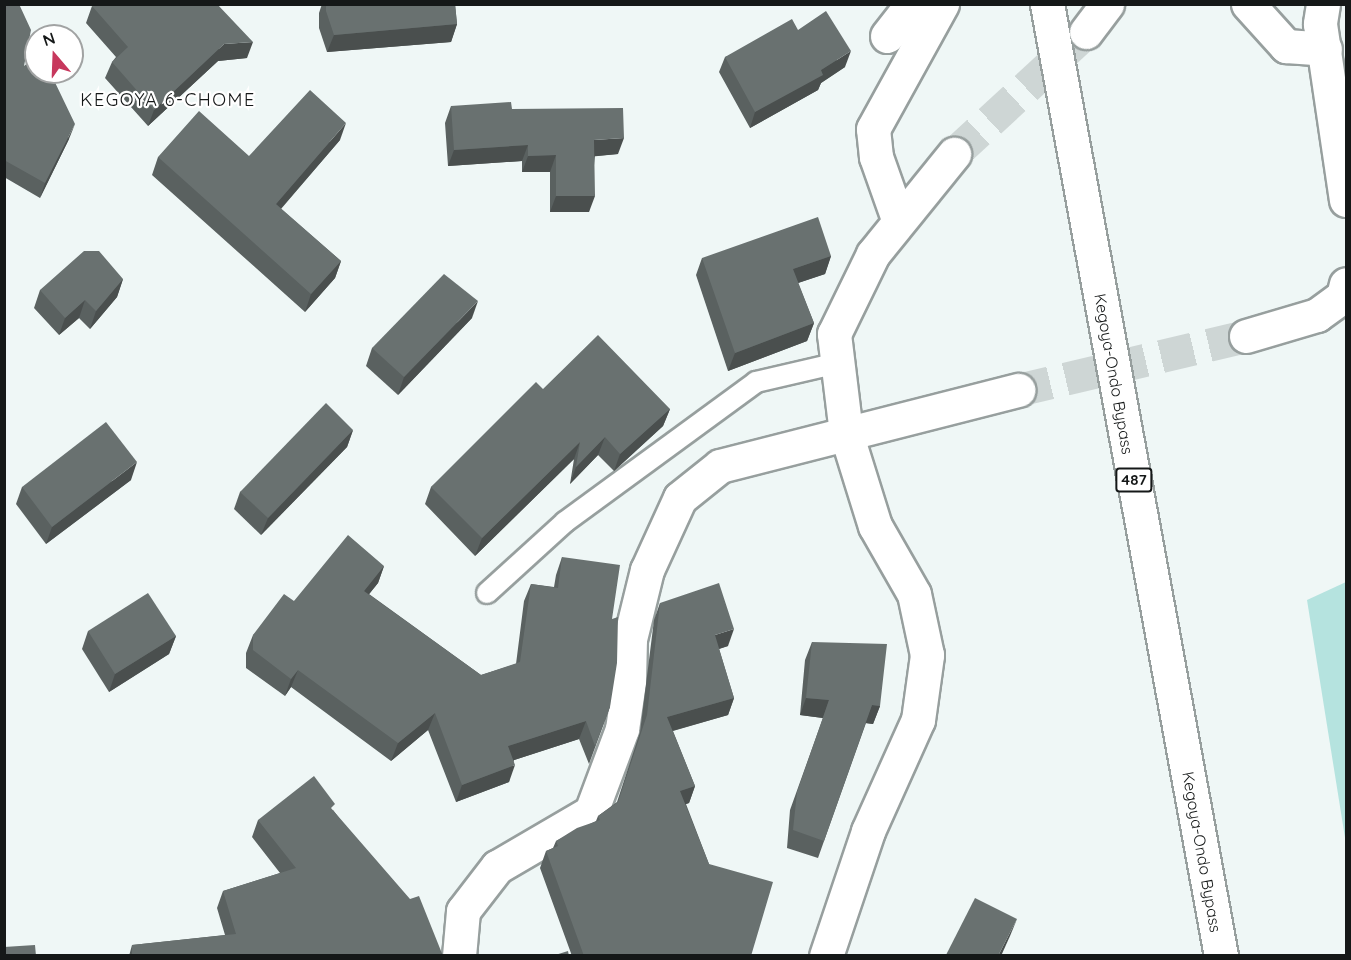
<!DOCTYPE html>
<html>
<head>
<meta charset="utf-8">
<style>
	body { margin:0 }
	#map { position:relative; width:1351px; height:960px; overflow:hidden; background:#eff7f6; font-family:Quicksand,sans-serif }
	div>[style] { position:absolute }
	.green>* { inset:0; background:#b5e3df }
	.minor-tunnel>* { height:33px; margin-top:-16.5px; transform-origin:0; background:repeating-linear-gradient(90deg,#ced6d5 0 33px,transparent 0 49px) }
	.roads { filter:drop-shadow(2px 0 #979f9e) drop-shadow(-2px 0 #979f9e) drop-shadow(0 2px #979f9e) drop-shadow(0 -2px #979f9e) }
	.service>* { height:20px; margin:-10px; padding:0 10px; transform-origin:10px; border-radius:10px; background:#fff }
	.minor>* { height:33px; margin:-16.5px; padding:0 16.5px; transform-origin:16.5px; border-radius:16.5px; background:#fff }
	.trunk>* { height:33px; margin:-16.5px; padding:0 16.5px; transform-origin:16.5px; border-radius:16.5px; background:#fff }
	.wall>* { inset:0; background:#5a6160 }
	.shaded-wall>* { inset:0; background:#4a4f4e }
	.building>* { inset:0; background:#697170 }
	span { translate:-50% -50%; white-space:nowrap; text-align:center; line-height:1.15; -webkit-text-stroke:4.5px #fff; paint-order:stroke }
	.shield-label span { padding:2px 4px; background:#fff; border:2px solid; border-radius:4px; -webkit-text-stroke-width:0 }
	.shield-label { font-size:15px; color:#151818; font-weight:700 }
	.street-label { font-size:16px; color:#151818 }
	.neighbourhood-label { font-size:18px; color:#151818; letter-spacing:1.5px }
	.frame { position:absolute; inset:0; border:6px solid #151818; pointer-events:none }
	.north { position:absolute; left:24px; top:24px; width:60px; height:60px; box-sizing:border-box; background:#fff; border:2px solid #a1a3a3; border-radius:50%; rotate:341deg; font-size:16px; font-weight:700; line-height:24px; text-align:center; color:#151818 }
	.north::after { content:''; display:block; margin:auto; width:21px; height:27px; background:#c7385d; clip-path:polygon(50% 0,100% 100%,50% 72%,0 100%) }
</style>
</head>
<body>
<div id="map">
	<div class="green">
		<i style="clip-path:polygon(1346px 582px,1346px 844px,1307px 600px)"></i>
	</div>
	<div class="minor-tunnel">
		<i style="left:954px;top:154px;width:180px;rotate:-42.7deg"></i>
		<i style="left:1018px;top:390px;width:234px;rotate:-13.3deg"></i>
	</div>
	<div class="roads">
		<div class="service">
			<i style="left:487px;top:593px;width:105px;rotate:-42.3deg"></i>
			<i style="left:565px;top:522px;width:237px;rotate:-36.2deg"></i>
			<i style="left:756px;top:382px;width:84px;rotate:-13deg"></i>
		</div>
		<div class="minor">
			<i style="left:1248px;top:4px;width:57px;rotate:47.9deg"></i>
			<i style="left:1286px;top:46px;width:39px;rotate:4deg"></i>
			<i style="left:1323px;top:4px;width:20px;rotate:99deg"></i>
			<i style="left:1320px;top:24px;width:178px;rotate:81.6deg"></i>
			<i style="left:1086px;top:32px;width:35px;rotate:-53deg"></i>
			<i style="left:887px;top:36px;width:41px;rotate:-52deg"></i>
			<i style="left:898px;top:219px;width:66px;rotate:-109.5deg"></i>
			<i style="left:876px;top:157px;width:28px;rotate:-96deg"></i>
			<i style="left:873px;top:129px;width:143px;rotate:-61.1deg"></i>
			<i style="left:1246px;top:336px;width:74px;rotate:-16.5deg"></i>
			<i style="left:1317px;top:315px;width:32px;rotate:-36deg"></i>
			<i style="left:1343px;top:296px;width:12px;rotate:-76deg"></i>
			<i style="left:459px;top:956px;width:45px;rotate:-84.9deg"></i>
			<i style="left:463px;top:911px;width:56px;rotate:-52.3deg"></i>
			<i style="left:497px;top:867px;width:109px;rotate:-30.3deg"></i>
			<i style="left:591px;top:812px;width:89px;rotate:-69.5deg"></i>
			<i style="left:622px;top:729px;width:48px;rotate:-81.5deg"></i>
			<i style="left:629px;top:682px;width:43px;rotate:-88.7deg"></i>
			<i style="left:630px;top:639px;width:71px;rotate:-76.2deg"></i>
			<i style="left:647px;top:570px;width:79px;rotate:-65.4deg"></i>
			<i style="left:680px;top:498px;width:51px;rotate:-38.7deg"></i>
			<i style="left:720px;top:466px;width:308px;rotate:-14.3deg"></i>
			<i style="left:826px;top:956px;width:132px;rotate:-71.4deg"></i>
			<i style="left:868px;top:831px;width:122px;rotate:-65.8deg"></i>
			<i style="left:918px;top:720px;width:66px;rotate:-82.1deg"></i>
			<i style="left:927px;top:655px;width:62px;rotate:-102deg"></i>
			<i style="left:914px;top:594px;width:78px;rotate:-119.8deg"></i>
			<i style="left:875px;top:526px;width:97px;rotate:-107.3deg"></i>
			<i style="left:846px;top:433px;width:100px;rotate:-96.9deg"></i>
			<i style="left:834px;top:334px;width:89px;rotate:-64deg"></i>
			<i style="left:873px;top:254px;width:129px;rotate:-51deg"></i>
		</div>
		<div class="trunk">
			<i style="left:1047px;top:4px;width:968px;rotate:79.64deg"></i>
		</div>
	</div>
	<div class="wall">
		<i style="clip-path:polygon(4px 4px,24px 66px,69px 139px,40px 198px,4px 177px)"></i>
		<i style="clip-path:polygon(322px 4px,455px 4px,457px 24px,451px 42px,327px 52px,319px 28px,319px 13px)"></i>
		<i style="clip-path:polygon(92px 6px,247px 58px,218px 61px,148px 126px,105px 78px,112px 62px,116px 57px,86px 23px)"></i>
		<i style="clip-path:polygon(798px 30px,845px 67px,821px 83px,818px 90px,750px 128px,719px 72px,725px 57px)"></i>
		<i style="clip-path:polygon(451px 106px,512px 109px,618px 154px,595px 156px,589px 212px,550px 212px,550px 172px,522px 172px,522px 161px,448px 166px,445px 123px)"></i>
		<i style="clip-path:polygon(340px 140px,281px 209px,341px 261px,335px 278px,305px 312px,152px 175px,158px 157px,249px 156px)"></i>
		<i style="clip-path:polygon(831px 256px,825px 274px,798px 283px,814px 323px,807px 341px,728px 371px,696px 275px,702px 258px)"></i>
		<i style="clip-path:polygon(123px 279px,117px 297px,90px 329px,79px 318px,59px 335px,34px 308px,40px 290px)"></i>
		<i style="clip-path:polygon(472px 318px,398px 395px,366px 366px,372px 348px)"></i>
		<i style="clip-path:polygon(543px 389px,670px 409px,663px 426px,614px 471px,598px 455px,570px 484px,574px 459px,475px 556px,425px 504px,431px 487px)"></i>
		<i style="clip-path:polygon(353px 430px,347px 447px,261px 535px,234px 509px,240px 492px)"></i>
		<i style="clip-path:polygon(131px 480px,46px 544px,16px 504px,22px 487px)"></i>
		<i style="clip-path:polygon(562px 557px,612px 619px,610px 707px,589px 764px,579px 739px,514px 760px,509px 782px,456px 802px,428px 730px,391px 761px,291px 687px,285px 696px,246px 668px,246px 653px,253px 635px,294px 601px,384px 566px,378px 583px,369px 594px,481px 675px,516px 664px,524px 601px,531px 584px,554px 587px,556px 575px)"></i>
		<i style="clip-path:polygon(660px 603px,728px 646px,719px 649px,734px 698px,728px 715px,673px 731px,695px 786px,689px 803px,686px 804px,709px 864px,751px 956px,572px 956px,540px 868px,546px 851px,553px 848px,556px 841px,596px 821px,598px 816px,617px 802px,640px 732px,654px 620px)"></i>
		<i style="clip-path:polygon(88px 631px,176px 636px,169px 654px,109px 692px,82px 649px)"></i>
		<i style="clip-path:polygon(812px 642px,880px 706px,873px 724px,866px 723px,818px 858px,787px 848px,790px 810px,823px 718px,800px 715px,805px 660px)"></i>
		<i style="clip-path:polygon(333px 810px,443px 956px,129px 956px,132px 945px,225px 935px,217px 908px,223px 891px,280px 873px,252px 837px,258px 820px)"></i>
	</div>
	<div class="shaded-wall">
		<i style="clip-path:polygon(457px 24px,451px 42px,327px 52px,334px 35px)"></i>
		<i style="clip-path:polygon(253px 42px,247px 58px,218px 61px,148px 126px,154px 110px,224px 44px)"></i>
		<i style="clip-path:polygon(851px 51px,845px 67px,821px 83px,818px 90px,750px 128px,755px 112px)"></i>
		<i style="clip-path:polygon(346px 123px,340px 140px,270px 221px,276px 204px)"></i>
		<i style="clip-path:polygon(75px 124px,69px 139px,40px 198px,45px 183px)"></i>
		<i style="clip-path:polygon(624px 138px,618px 154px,588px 157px,594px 140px)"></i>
		<i style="clip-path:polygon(528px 145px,522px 161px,448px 166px,454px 150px)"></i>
		<i style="clip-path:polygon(556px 155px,550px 172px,522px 172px,528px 156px)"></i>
		<i style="clip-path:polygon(556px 196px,595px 196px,589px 212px,550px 212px)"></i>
		<i style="clip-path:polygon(831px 256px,825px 274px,786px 287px,793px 269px)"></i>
		<i style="clip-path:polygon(341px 261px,335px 278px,305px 312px,311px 294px)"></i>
		<i style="clip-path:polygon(123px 279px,117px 297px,90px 329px,96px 311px)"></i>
		<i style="clip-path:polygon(85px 300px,79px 318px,59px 335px,65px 318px)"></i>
		<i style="clip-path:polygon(478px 301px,472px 318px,398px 395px,404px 377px)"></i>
		<i style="clip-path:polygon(814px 323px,807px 341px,728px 371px,735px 353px)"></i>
		<i style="clip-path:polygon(670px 409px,663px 426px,614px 471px,620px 454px)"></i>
		<i style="clip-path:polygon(353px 430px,347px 447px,261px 535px,268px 518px)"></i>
		<i style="clip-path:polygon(605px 437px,598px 455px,570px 484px,576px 467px)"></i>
		<i style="clip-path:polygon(580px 442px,574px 459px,475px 556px,482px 538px)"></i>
		<i style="clip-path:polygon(137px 462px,131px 480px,46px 544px,52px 527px)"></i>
		<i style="clip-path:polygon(384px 566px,378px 583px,358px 608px,364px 591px)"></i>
		<i style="clip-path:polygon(734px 629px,728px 646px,709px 652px,715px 635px)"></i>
		<i style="clip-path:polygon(176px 636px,169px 654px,109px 692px,115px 674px)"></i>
		<i style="clip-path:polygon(298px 670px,291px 687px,285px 696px,291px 679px)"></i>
		<i style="clip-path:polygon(734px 698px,728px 715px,661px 734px,667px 717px)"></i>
		<i style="clip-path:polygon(806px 698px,829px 700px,823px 718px,800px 715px)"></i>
		<i style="clip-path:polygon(872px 705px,880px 706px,873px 724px,865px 723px)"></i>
		<i style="clip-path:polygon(435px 713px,428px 730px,391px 761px,398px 743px)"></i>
		<i style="clip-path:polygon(586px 721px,579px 739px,502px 764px,508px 746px)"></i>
		<i style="clip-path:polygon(515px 765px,509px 782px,456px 802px,462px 785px)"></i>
		<i style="clip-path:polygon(695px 786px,689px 803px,674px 808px,680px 791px)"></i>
		<i style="clip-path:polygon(1017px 919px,1010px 936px,1001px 956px,998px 956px)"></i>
	</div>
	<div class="building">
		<i style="clip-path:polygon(4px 4px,19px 4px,31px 30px,24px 66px,36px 56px,36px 72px,50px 72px,75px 124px,45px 183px,4px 160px)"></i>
		<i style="clip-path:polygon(95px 4px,217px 4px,253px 42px,224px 44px,154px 110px,112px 62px,128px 47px,92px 6px)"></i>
		<i style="clip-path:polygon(326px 4px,455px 4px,457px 24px,334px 35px,326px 11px)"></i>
		<i style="clip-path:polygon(826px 11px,851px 51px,821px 70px,823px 75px,755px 112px,725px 57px,792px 19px,798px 30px)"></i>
		<i style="clip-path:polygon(310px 90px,346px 123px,276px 204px,341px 261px,311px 294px,158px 157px,199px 111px,249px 156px)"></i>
		<i style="clip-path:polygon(511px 102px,512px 109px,623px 108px,624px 138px,594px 140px,595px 196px,556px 196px,556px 155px,528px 156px,528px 145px,454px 150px,451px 106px)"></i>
		<i style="clip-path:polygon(818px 217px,831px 256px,793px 269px,814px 323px,735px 353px,702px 258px)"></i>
		<i style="clip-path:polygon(84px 251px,99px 251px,123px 279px,96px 311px,85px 300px,65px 318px,40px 290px)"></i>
		<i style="clip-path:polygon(444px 274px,478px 301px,404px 377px,372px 348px)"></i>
		<i style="clip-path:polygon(598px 335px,670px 409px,620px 454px,605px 437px,576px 467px,580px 442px,482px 538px,431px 487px,536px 382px,543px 389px)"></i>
		<i style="clip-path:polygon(326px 403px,353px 430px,268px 518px,240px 492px)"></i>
		<i style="clip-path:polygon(106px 422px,137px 462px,52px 527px,22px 487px)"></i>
		<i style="clip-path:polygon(348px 535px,384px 566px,364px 591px,481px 675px,520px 662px,531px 584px,558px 588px,562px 557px,620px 565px,612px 619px,618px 617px,617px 663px,610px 707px,595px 746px,586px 721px,508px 746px,515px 765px,462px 785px,435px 713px,398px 743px,298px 670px,291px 679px,253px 650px,253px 635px,284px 594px,294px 601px)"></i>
		<i style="clip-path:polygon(719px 583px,734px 629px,715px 635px,734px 698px,667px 717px,695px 786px,680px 791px,709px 864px,773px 882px,751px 956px,584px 956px,546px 851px,558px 846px,556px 841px,577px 828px,600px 820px,598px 816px,618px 802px,647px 715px,660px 603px)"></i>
		<i style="clip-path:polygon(148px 593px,176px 636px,115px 674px,88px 631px)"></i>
		<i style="clip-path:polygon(812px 642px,887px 644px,880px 706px,872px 705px,824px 841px,793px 830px,797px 792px,829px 700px,806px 698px)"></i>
		<i style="clip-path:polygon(314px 776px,335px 804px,331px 808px,410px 899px,419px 896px,443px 956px,132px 956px,132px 945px,236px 934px,223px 891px,296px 868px,258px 820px)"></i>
		<i style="clip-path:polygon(975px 898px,1017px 919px,998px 956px,946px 955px)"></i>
		<i style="clip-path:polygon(35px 945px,36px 956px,4px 956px,4px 947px)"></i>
		<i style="clip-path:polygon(568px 951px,569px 956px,552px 956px)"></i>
	</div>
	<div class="shield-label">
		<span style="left:1134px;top:480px">487</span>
	</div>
	<div class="street-label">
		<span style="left:1114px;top:374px;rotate:80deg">Kegoya-Ondo Bypass</span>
		<span style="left:1202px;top:852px;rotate:80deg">Kegoya-Ondo Bypass</span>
	</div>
	<div class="neighbourhood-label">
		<span style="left:168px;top:100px">KEGOYA 6-CHOME</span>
	</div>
	<div class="frame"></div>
	<div class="north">N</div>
</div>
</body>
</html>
